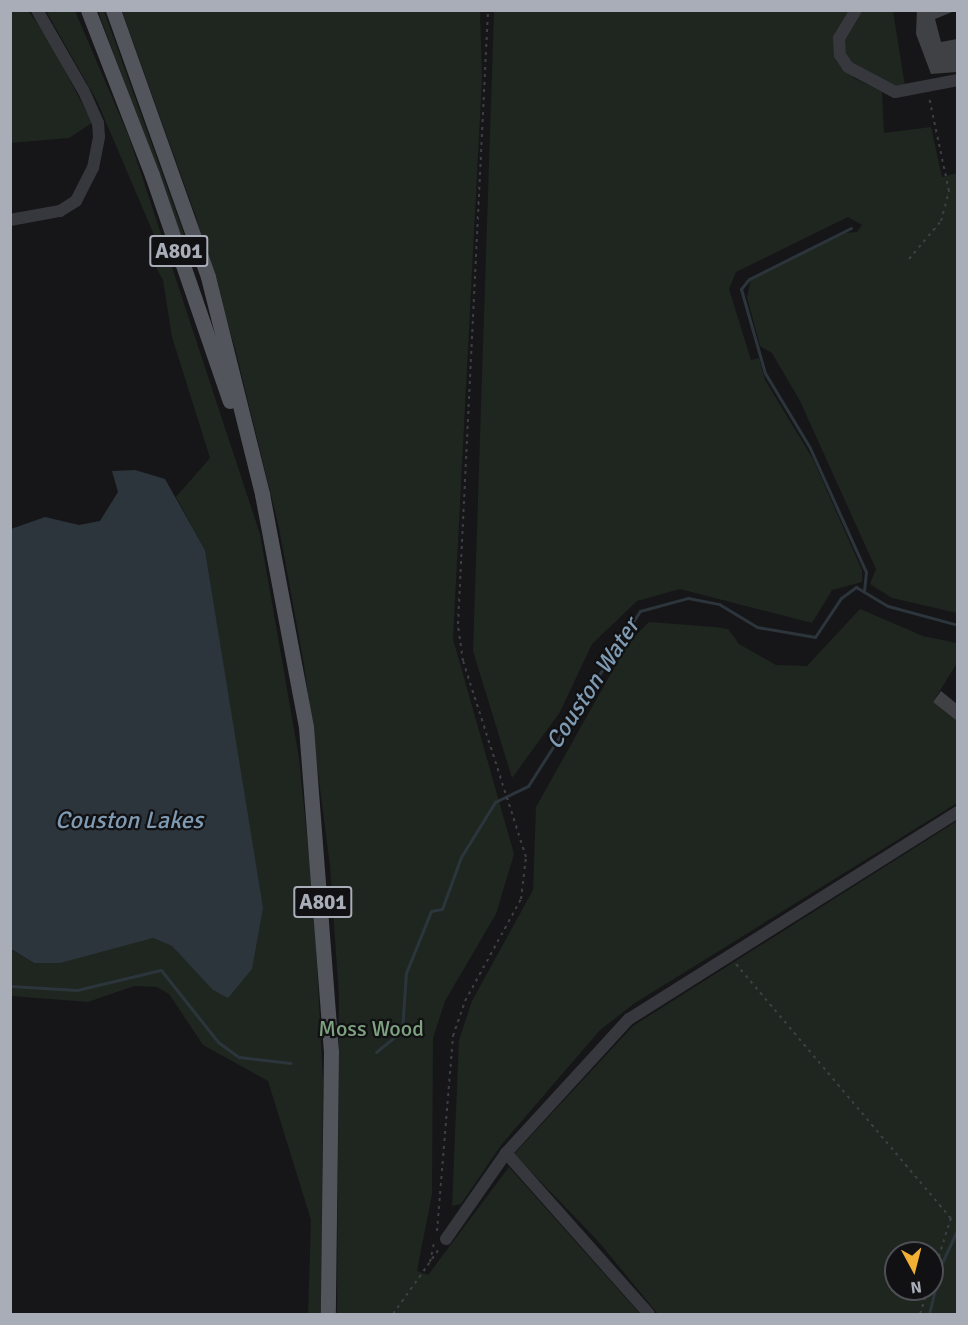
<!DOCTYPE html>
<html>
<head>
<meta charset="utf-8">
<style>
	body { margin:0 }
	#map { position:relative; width:968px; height:1325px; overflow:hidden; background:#161618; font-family:Signika,sans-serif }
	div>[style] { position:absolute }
	.green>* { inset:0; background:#1e261f }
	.water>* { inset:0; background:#2c353c }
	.stream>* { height:3px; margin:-1.5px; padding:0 1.5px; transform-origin:1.5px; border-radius:1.5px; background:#2c353c }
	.building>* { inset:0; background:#404145 }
	.path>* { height:2px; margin-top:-1px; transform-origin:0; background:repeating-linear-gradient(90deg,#3d3f44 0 3px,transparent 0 7.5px) }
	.minor>* { height:12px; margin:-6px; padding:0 6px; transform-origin:6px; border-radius:6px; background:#37383d }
	.major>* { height:15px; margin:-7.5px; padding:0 7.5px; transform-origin:7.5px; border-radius:7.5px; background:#53555c }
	span { translate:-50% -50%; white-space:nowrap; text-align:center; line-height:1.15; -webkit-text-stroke:4.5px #111113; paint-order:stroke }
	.shield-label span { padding:2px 4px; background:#111113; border:2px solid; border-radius:4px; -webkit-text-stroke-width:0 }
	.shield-label { font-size:21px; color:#a8adb8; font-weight:700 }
	.park-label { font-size:22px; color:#7fa381 }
	.water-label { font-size:24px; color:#7f9bb3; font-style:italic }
	.frame { position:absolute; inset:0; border:12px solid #a8adb8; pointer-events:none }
	.north { position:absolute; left:884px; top:1241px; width:60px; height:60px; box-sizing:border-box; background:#111113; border:2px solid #4d4f55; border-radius:50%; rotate:173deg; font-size:16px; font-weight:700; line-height:24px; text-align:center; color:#a8adb8 }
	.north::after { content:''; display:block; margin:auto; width:21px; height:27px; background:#f2b134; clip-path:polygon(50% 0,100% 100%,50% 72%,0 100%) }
</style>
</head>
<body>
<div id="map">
	<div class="green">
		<i style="clip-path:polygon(11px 11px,28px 11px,46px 34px,92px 123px,69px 138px,11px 143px)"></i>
		<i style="clip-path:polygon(46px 11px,75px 11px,129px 137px,260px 534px,299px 758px,314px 906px,323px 1081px,321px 1314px,308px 1314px,311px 1220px,268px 1081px,203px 1045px,169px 994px,157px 987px,134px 986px,88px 1002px,11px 996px,10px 949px,34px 963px,153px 938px,172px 946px,213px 989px,262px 908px,205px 550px,176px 497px,210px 458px,172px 337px,163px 280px,153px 262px,157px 242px,97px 101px)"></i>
		<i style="clip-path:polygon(98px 11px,104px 11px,185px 237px,181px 237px)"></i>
		<i style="clip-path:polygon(122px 11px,480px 11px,482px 78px,453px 639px,514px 854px,496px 914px,445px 1001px,433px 1038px,432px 1194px,417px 1271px,428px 1275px,509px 1167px,640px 1314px,337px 1314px,339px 997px,330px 866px,304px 665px,279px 528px,235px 348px,196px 217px)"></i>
		<i style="clip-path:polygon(494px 11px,851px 11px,834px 50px,854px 78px,882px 92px,884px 133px,931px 127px,942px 177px,957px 173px,957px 613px,892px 598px,870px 584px,876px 569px,800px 401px,772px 353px,760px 346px,747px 297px,751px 280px,844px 233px,857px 232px,862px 225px,848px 217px,736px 272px,729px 289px,751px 360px,759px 358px,765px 380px,813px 459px,862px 570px,862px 582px,832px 590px,812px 623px,680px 589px,637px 601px,592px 644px,560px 712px,512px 778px,473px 651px)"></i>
		<i style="clip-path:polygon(859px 11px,893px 11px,905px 86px,894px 87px,848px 61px,843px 42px)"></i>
		<i style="clip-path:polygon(860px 609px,923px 636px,957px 643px,957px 663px,933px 702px,957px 721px,957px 803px,635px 1003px,600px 1030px,502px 1144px,461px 1204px,452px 1206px,459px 1040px,472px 1001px,533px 890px,536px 807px,628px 643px,649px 622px,715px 627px,728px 629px,739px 644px,776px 665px,807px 666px)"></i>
		<i style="clip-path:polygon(evenodd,957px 821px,957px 1314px,658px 1314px,598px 1241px,514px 1154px,633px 1026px,957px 821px,896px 1253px,932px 1253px,932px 1289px,896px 1289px,896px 1253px)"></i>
	</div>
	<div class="water">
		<i style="clip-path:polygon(135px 470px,165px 479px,205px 550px,263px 908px,252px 969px,228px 998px,213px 990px,172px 946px,153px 938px,60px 963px,34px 963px,11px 949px,11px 529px,45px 517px,79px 525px,100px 521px,118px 492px,112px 471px)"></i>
	</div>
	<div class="stream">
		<i style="left:851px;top:228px;width:114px;rotate:153.4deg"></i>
		<i style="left:749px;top:279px;width:13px;rotate:129deg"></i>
		<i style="left:741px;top:289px;width:87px;rotate:74.1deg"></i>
		<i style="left:765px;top:373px;width:87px;rotate:59deg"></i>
		<i style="left:810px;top:448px;width:136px;rotate:65.7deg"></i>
		<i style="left:866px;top:572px;width:20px;rotate:96deg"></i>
		<i style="left:10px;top:986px;width:67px;rotate:3.4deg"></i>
		<i style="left:77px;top:990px;width:86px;rotate:-13.4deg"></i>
		<i style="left:161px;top:970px;width:92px;rotate:51.6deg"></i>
		<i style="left:218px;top:1042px;width:26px;rotate:36deg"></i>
		<i style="left:239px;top:1057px;width:52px;rotate:6.6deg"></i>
		<i style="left:376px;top:1052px;width:33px;rotate:-39deg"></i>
		<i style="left:402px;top:1031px;width:58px;rotate:-86.1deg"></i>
		<i style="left:406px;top:973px;width:67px;rotate:-68deg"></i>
		<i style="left:431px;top:911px;width:11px;rotate:-10deg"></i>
		<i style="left:442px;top:909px;width:55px;rotate:-69.9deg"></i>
		<i style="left:461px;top:857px;width:65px;rotate:-58.3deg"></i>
		<i style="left:495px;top:802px;width:37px;rotate:-26deg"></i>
		<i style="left:528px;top:786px;width:208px;rotate:-57.4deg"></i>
		<i style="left:640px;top:611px;width:50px;rotate:-15.2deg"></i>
		<i style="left:688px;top:598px;width:32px;rotate:11deg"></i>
		<i style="left:719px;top:604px;width:44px;rotate:31.2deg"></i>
		<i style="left:757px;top:627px;width:59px;rotate:9.8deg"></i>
		<i style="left:815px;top:637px;width:47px;rotate:-56.3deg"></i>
		<i style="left:841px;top:598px;width:19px;rotate:-36deg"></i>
		<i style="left:856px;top:587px;width:37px;rotate:31deg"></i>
		<i style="left:888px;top:606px;width:73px;rotate:15.2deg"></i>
		<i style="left:929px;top:1314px;width:50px;rotate:-76.2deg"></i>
		<i style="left:941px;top:1265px;width:41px;rotate:-65.3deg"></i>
	</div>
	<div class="building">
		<i style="clip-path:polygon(917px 10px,957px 10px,935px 19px,941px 42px,957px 39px,957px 72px,931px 74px,916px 34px)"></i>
		<i style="clip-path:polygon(941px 691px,957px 704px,957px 721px,933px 702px)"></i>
	</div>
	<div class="path">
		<i style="left:909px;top:259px;width:50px;rotate:-49.9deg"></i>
		<i style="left:941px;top:221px;width:31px;rotate:-75deg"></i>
		<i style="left:949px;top:191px;width:96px;rotate:-102deg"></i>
		<i style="left:736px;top:964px;width:333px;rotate:49.8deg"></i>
		<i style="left:951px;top:1218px;width:63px;rotate:107.6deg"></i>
		<i style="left:437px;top:1231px;width:196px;rotate:-85.3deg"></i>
		<i style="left:453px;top:1036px;width:37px;rotate:-71deg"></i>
		<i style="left:465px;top:1001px;width:116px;rotate:-61.2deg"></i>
		<i style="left:521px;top:899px;width:42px;rotate:-83.2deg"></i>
		<i style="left:526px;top:857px;width:206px;rotate:-107.8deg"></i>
		<i style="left:463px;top:661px;width:37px;rotate:-98deg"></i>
		<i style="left:458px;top:624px;width:615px;rotate:-87.2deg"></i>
		<i style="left:432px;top:1259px;width:12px;rotate:-55deg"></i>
		<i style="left:393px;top:1314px;width:64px;rotate:-54.6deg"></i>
		<i style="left:430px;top:1262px;width:19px;rotate:-78deg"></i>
		<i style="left:920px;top:1314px;width:26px;rotate:-72deg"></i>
	</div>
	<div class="minor">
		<i style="left:856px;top:10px;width:33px;rotate:121deg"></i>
		<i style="left:839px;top:38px;width:17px;rotate:87deg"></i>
		<i style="left:840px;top:55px;width:14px;rotate:56deg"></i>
		<i style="left:848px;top:67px;width:53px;rotate:28deg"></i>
		<i style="left:895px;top:92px;width:64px;rotate:-10.8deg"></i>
		<i style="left:10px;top:220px;width:51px;rotate:-10.2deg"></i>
		<i style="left:60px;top:211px;width:19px;rotate:-32deg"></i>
		<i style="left:76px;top:201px;width:37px;rotate:-63deg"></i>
		<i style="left:93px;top:168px;width:32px;rotate:-79deg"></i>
		<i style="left:99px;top:137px;width:14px;rotate:-94deg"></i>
		<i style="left:98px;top:123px;width:36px;rotate:-114deg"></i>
		<i style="left:83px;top:90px;width:92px;rotate:-119.9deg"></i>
		<i style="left:506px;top:1153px;width:215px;rotate:48.4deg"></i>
		<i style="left:446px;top:1239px;width:105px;rotate:-55.1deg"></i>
		<i style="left:506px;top:1153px;width:182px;rotate:-47.5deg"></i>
		<i style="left:629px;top:1019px;width:389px;rotate:-32.2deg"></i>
	</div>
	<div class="major">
		<i style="left:88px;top:10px;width:177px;rotate:68.8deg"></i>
		<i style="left:152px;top:175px;width:239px;rotate:71deg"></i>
		<i style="left:113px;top:10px;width:283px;rotate:70.4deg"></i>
		<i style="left:208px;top:277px;width:224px;rotate:76deg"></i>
		<i style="left:262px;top:494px;width:237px;rotate:79.3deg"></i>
		<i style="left:306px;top:727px;width:326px;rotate:85.6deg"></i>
		<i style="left:331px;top:1052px;width:262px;rotate:90.7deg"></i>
	</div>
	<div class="shield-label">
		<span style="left:179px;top:251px">A801</span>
		<span style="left:323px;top:902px">A801</span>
	</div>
	<div class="park-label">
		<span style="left:371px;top:1029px">Moss Wood</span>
	</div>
	<div class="water-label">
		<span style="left:593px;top:684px;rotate:-57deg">Couston Water</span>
		<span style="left:129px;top:821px">Couston Lakes</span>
	</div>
	<div class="frame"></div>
	<div class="north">N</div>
</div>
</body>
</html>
